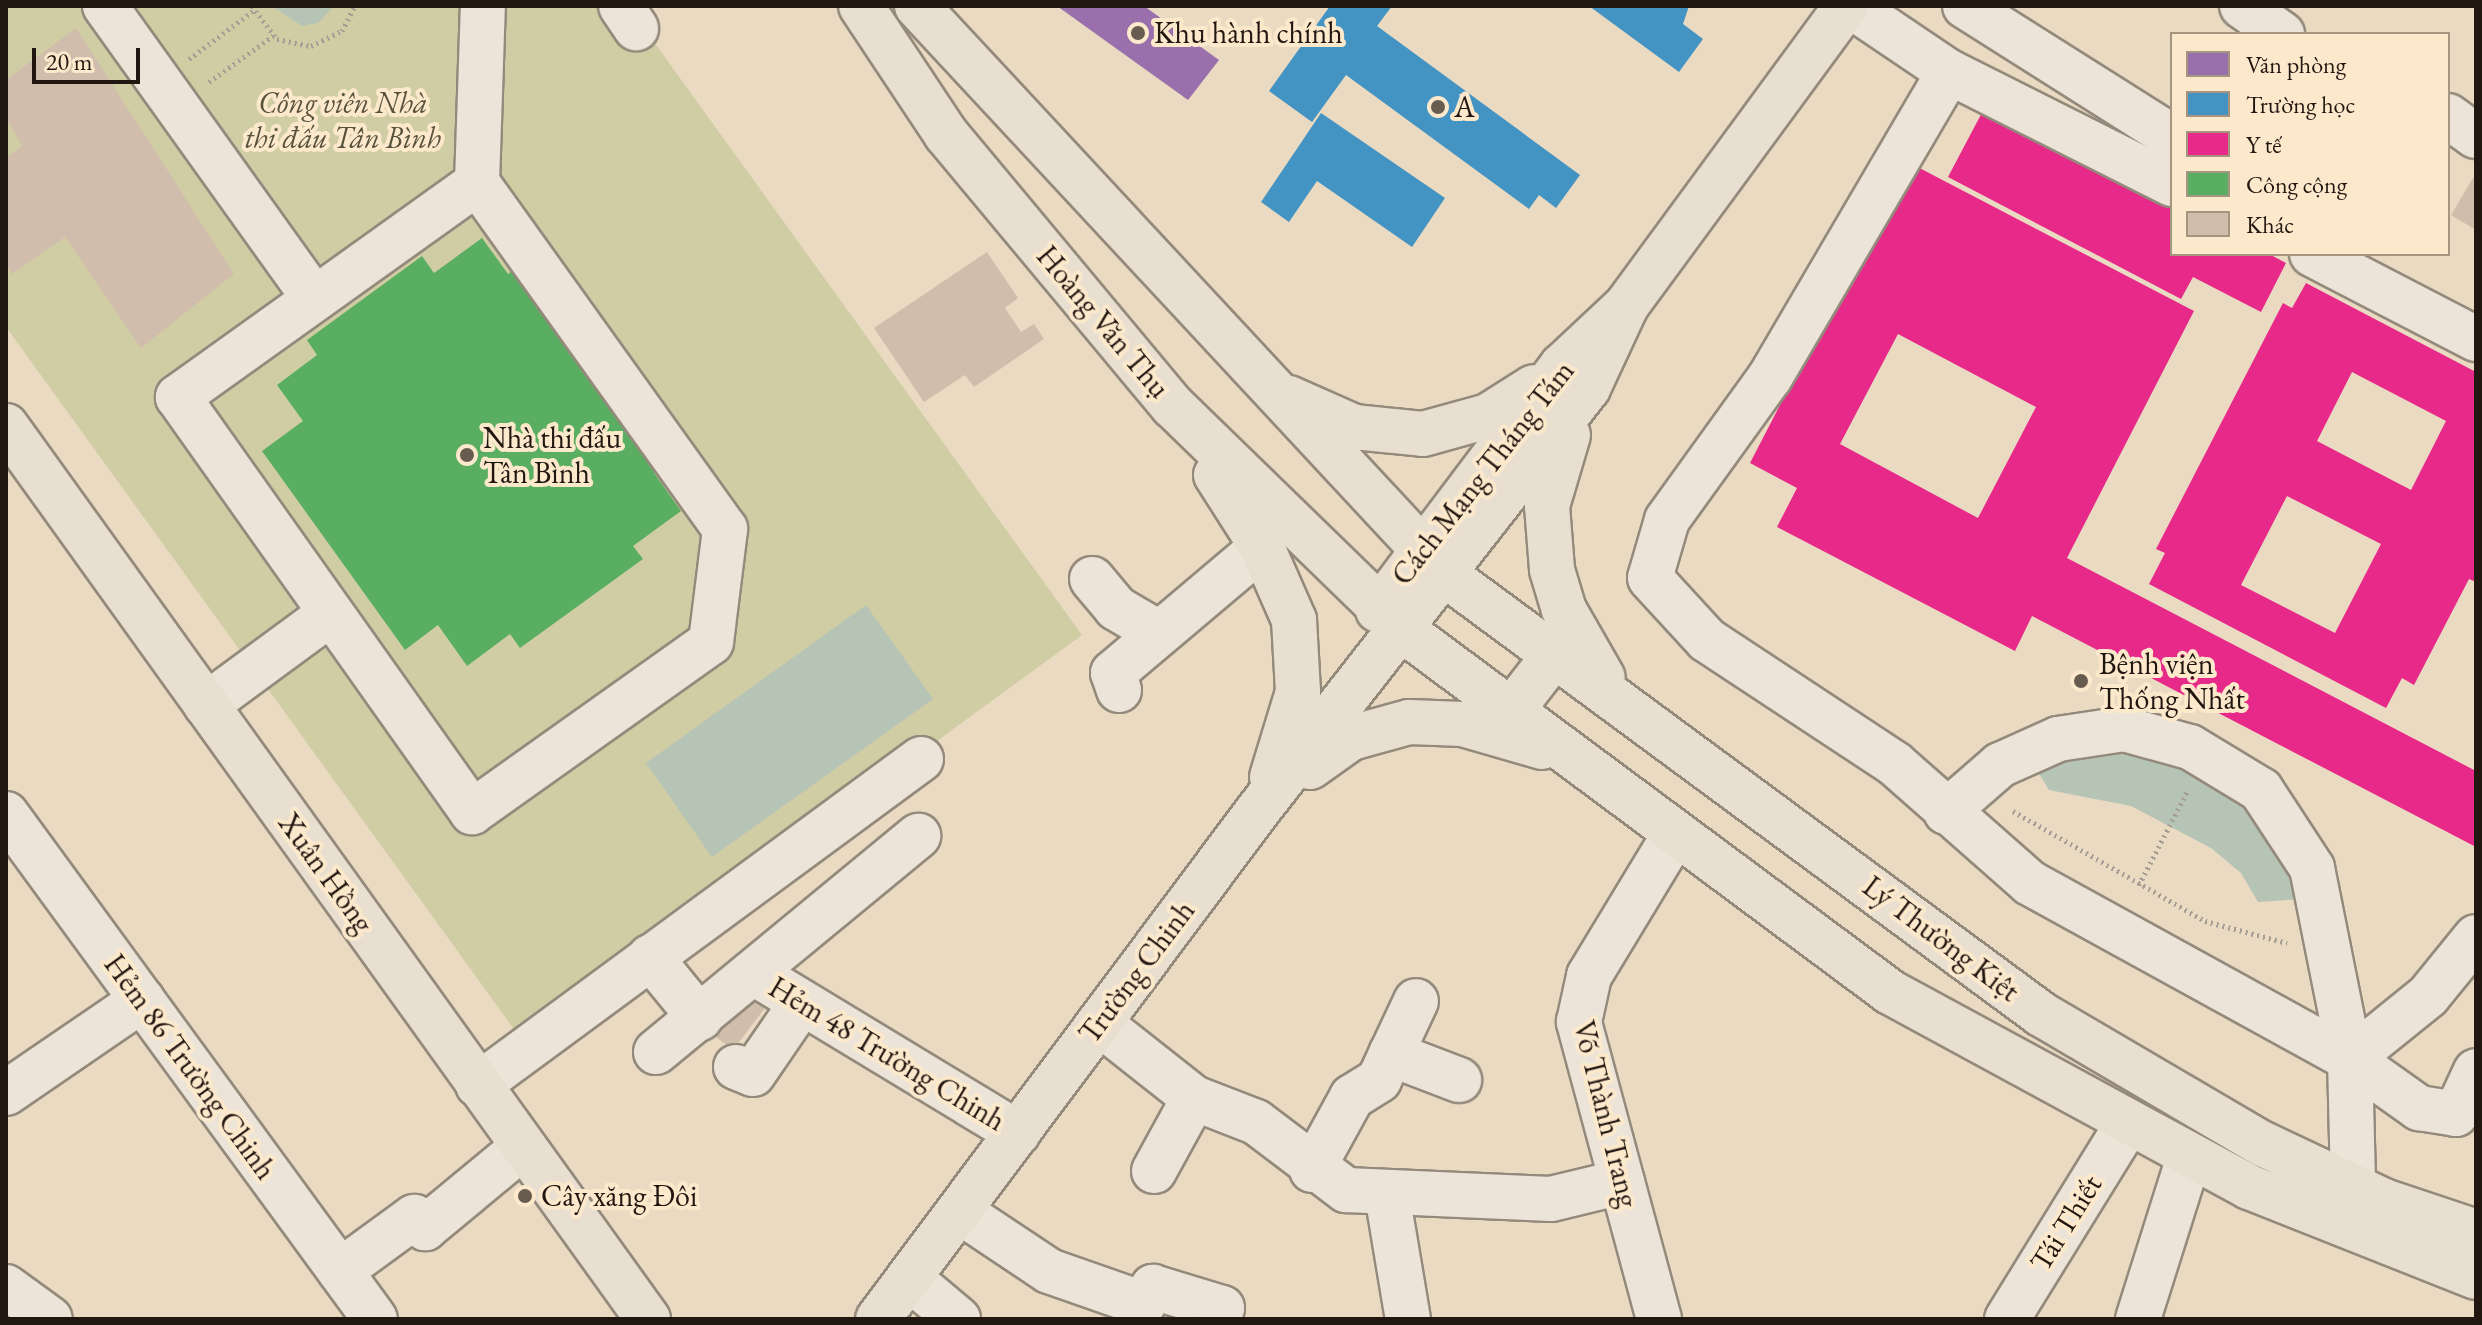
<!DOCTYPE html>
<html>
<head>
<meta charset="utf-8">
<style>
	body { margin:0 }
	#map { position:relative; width:2482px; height:1325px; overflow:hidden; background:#eadac2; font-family:"EB Garamond",serif }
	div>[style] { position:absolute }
	.green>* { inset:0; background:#d0cda5 }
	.water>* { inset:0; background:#b6c4b6 }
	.offices>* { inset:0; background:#9970ab }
	.schools>* { inset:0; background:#4393c3 }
	.health>* { inset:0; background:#e7298a }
	.public>* { inset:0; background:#5aae61 }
	.building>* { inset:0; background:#d1bdab }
	.path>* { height:5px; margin-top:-2.5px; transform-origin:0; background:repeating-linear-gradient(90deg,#a59e95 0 2px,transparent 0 6px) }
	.roads { filter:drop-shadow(2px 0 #948a7c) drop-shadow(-2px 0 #948a7c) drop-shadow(0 2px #948a7c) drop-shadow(0 -2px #948a7c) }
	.minor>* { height:44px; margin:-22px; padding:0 22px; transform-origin:22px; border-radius:22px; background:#ece4d8 }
	.major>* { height:44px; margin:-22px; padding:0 22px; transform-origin:22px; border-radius:22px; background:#e9dfd1 }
	.dots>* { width:22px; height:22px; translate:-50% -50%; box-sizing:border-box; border:4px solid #fce9cc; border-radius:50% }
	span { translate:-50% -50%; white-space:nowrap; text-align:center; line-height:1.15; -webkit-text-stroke:8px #fce9cc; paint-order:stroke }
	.poi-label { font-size:30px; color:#221611 }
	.left { translate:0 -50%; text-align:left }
	.park-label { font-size:30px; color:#58523d; font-style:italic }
	.street-label { font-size:30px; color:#221611 }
	.frame { position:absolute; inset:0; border:8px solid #221611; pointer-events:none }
	.legend { position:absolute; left:2170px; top:32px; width:280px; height:224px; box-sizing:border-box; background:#fce9cc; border:2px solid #a59581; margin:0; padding:10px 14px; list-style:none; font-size:24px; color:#221611 }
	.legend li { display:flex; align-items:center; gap:16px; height:40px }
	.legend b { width:40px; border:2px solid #a59581 }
	.scale { position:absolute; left:32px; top:48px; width:108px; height:36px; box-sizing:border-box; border:4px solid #221611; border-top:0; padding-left:10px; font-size:24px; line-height:28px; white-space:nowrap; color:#221611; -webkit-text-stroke:6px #fce9cc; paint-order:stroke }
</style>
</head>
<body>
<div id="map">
	<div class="green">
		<i style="clip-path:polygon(6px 6px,628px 6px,1082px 635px,524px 1043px,6px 327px)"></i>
	</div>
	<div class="water">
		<i style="clip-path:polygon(272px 6px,334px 6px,318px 23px,302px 26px)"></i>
		<i style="clip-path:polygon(866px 605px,933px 699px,712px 857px,646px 763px)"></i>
		<i style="clip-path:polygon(2146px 747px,2238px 791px,2283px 844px,2301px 899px,2258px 902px,2241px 873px,2211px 848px,2131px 806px,2049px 790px,2030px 759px)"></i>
	</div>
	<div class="offices">
		<i style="clip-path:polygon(1057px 6px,1144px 6px,1219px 60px,1188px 100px)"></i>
	</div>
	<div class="schools">
		<i style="clip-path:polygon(1330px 6px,1392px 6px,1377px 26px,1580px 175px,1556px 208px,1539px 195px,1529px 209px,1346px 75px,1312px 122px,1269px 91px)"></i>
		<i style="clip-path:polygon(1589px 6px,1689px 6px,1683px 24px,1703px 39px,1679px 72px)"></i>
		<i style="clip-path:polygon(1321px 113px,1445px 198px,1412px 247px,1317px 181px,1289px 222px,1261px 202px)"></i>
	</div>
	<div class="health">
		<i style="clip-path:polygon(1986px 105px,2172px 203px,2172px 254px,2269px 254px,2286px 263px,2261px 312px,2193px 277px,2181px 299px,1948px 177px)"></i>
		<i style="clip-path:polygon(evenodd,1906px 161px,2194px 311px,2067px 558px,2476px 771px,2476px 847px,2032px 616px,2015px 651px,1777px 527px,1797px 488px,1750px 463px,1906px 161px,1898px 334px,2036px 407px,1978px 518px,1840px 444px,1898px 334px)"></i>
		<i style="clip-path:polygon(evenodd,2306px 283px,2476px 372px,2476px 582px,2469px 579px,2414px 685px,2402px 678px,2386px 708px,2149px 584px,2165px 553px,2156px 549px,2283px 303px,2292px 308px,2306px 283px,2352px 372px,2446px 421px,2411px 490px,2317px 441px,2352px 372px,2306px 283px,2287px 496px,2381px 544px,2335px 633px,2241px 585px,2287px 496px)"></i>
	</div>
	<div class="public">
		<i style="clip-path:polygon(482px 238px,508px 274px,529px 258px,672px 459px,654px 473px,681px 511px,633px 546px,643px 559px,520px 648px,510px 634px,467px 666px,438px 625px,405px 650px,262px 451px,303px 421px,277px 385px,317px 355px,307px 340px,422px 256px,434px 273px)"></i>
	</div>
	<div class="building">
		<i style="clip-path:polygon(76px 28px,234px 274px,141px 348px,65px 237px,12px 274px,6px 264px,6px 158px,22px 146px,6px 118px,6px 80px)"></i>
		<i style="clip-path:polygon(2476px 173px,2476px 230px,2451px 215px)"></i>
		<i style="clip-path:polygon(987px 252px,1018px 298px,1005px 308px,1021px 332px,1034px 324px,1044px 339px,974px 387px,965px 375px,924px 402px,874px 328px)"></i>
		<i style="clip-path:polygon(743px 991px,765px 1008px,733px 1050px,712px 1034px)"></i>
	</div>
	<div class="path">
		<i style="left:252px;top:6px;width:41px;rotate:52.9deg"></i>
		<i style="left:277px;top:39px;width:35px;rotate:12deg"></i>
		<i style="left:311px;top:46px;width:34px;rotate:-26deg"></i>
		<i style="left:342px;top:31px;width:28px;rotate:-63deg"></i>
		<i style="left:189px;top:59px;width:80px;rotate:-36.9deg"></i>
		<i style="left:209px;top:82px;width:79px;rotate:-35.7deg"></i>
		<i style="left:2013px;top:811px;width:221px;rotate:29.8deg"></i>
		<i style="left:2205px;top:921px;width:85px;rotate:15deg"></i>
		<i style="left:2139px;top:885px;width:107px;rotate:-62.7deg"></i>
	</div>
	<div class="roads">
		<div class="minor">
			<i style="left:105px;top:6px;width:360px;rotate:54.4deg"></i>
			<i style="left:621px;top:6px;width:27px;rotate:56deg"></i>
			<i style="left:1851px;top:6px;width:118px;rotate:34deg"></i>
			<i style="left:1965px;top:6px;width:245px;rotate:32.3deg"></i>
			<i style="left:2242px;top:6px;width:49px;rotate:35deg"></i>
			<i style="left:2448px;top:116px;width:34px;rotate:36deg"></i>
			<i style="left:477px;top:183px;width:368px;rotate:144.4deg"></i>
			<i style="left:178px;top:397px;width:509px;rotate:54.68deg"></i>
			<i style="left:472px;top:812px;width:293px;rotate:-35.4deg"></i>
			<i style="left:711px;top:642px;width:114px;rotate:-82.9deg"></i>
			<i style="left:725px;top:529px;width:426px;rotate:-125.6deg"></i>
			<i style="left:477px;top:183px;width:177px;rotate:-88.1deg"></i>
			<i style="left:2172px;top:184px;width:250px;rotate:-153.3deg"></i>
			<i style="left:1949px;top:72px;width:354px;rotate:120.4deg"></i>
			<i style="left:1770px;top:377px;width:176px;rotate:125.8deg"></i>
			<i style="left:1667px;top:520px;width:60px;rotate:106.3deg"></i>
			<i style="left:1650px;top:578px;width:84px;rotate:47.4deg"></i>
			<i style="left:1707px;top:640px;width:225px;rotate:33.4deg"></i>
			<i style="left:1895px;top:764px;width:180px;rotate:41.4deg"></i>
			<i style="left:2030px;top:883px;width:365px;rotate:28.8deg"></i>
			<i style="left:2350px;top:1059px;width:85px;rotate:35.4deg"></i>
			<i style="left:2419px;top:1108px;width:37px;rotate:9deg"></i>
			<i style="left:2456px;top:1114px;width:47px;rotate:-65.1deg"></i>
			<i style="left:2312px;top:254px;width:185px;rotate:27.4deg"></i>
			<i style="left:1092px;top:579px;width:38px;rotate:50deg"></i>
			<i style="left:1116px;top:608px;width:48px;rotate:30.3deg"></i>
			<i style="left:1119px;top:690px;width:18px;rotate:-109deg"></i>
			<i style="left:1113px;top:673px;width:195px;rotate:-40.2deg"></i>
			<i style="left:206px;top:705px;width:154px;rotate:-36.3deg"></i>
			<i style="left:1946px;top:812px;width:72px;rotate:-41deg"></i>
			<i style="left:2000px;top:765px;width:64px;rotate:-24.1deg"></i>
			<i style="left:2058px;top:739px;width:67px;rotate:-8.6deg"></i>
			<i style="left:2124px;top:729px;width:68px;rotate:15.3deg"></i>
			<i style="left:2190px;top:747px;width:83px;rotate:31.2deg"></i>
			<i style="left:2261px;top:790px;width:93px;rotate:56.8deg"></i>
			<i style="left:2312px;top:868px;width:195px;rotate:78.7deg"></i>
			<i style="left:2350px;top:1059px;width:127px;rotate:88.6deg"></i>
			<i style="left:6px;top:814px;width:625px;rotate:53.84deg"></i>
			<i style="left:650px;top:957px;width:79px;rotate:50.7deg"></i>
			<i style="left:757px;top:975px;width:305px;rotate:31.2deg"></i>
			<i style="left:1099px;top:1023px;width:121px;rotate:38.3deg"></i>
			<i style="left:1194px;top:1098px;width:66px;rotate:21.2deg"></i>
			<i style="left:1256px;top:1122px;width:113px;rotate:37.1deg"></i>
			<i style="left:1346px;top:1190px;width:205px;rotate:2.5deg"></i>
			<i style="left:1551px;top:1199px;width:73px;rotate:-13.5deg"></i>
			<i style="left:656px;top:1052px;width:340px;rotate:-39.5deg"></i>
			<i style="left:1391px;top:1054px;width:73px;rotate:20.9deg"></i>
			<i style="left:2350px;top:1059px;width:100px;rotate:-38.9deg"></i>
			<i style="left:2428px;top:996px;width:76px;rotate:-50.9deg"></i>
			<i style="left:736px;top:1067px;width:18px;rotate:22deg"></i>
			<i style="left:753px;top:1074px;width:85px;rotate:-55.6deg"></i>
			<i style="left:478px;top:1085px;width:550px;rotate:-36.35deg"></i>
			<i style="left:6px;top:1093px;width:165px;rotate:-34.4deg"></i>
			<i style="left:1312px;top:1170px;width:83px;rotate:-61.3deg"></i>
			<i style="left:1352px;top:1097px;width:32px;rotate:-32deg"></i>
			<i style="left:1379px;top:1080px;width:87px;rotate:-64.9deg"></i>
			<i style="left:1154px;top:1171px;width:83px;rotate:-61.3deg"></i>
			<i style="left:1387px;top:1194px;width:127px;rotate:80.5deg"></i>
			<i style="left:959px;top:1211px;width:108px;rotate:33.7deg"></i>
			<i style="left:1049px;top:1271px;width:100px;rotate:19.3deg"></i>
			<i style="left:1143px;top:1304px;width:20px;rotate:-60deg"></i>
			<i style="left:1153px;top:1287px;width:72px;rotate:16.9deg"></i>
			<i style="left:1222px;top:1308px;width:11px;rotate:105deg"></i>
			<i style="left:340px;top:1271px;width:92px;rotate:-36.1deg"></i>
			<i style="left:414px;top:1217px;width:16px;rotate:45deg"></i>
			<i style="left:425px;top:1228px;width:127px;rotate:-39.6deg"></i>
			<i style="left:909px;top:1278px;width:64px;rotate:39.9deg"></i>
			<i style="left:6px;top:1287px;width:54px;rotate:36deg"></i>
			<i style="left:1659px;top:1319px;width:308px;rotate:-105.1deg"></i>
			<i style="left:1579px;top:1022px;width:47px;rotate:-77.7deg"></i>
			<i style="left:1589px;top:976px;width:166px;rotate:-58.8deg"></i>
			<i style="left:2007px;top:1319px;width:227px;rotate:-58.3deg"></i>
			<i style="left:2138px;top:1319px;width:170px;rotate:-72.5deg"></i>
		</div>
		<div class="major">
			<i style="left:861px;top:6px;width:154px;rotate:56.4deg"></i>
			<i style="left:946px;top:134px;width:354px;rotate:50.2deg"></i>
			<i style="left:1173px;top:406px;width:322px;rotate:44.2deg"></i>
			<i style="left:1404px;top:631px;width:605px;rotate:36.6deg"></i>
			<i style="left:1890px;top:992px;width:409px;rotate:28.5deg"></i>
			<i style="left:2249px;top:1187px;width:244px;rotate:21.6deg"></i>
			<i style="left:917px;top:6px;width:778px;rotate:47.08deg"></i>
			<i style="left:1447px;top:576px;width:738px;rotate:36.4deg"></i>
			<i style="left:2041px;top:1014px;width:257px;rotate:30.4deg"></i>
			<i style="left:2263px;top:1144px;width:134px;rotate:25.2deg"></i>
			<i style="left:2384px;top:1201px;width:97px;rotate:18.6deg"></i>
			<i style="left:1289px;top:398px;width:71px;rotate:24deg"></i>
			<i style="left:1354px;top:427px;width:69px;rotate:5.8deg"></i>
			<i style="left:1423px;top:434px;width:67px;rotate:-15.5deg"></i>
			<i style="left:1488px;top:416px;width:54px;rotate:-32.2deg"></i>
			<i style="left:6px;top:426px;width:1100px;rotate:54.29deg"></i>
			<i style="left:1568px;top:435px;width:74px;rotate:106.5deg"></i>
			<i style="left:1547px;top:506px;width:64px;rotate:85.5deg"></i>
			<i style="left:1552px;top:570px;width:42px;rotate:73.3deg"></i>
			<i style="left:1564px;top:610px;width:78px;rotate:60.2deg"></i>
			<i style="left:1216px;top:475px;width:85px;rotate:57.4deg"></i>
			<i style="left:1262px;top:547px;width:80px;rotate:66.3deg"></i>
			<i style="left:1294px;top:620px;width:72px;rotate:86.8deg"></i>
			<i style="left:1298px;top:692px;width:89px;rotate:107deg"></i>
			<i style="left:1378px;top:610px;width:306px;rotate:-53deg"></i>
			<i style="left:1562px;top:366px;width:88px;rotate:-43.2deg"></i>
			<i style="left:1626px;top:306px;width:372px;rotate:-53.7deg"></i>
			<i style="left:1511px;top:711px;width:73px;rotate:-52.2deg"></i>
			<i style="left:1310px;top:767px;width:50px;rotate:-35.3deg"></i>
			<i style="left:1351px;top:738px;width:60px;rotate:-15.4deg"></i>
			<i style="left:1409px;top:722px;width:54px;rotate:2.1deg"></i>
			<i style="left:1463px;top:724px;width:82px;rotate:16.2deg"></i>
			<i style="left:878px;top:1319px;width:637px;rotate:-53.24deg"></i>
			<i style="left:1259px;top:809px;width:534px;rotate:-51.99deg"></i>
			<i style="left:1588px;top:388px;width:90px;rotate:-65.1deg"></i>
		</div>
	</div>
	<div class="dots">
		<i style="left:1138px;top:33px;background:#685b4f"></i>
		<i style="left:1438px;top:107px;background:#685b4f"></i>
		<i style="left:467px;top:455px;background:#685b4f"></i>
		<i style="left:2081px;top:681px;background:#685b4f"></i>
		<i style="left:525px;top:1196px;background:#685b4f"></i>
	</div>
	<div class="poi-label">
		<span class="left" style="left:1154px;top:33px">Khu hành chính</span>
		<span class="left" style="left:1454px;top:107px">A</span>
		<span class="left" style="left:483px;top:455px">Nhà thi đấu<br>Tân Bình</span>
		<span class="left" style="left:2099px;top:681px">Bệnh viện<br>Thống Nhất</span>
		<span class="left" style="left:541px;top:1196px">Cây xăng Đôi</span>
	</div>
	<div class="park-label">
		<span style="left:343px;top:120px">Công viên Nhà<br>thi đấu Tân Bình</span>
	</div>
	<div class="street-label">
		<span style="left:1103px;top:322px;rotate:50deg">Hoàng Văn Thụ</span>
		<span style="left:1483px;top:473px;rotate:-52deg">Cách Mạng Tháng Tám</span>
		<span style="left:326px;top:873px;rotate:54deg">Xuân Hồng</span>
		<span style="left:1941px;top:939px;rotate:37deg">Lý Thường Kiệt</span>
		<span style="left:1137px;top:972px;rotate:-53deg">Trường Chinh</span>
		<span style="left:887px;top:1054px;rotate:31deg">Hẻm 48 Trường Chinh</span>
		<span style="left:190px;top:1067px;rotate:54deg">Hẻm 86 Trường Chinh</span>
		<span style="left:1606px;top:1114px;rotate:76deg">Võ Thành Trang</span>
		<span style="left:2066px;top:1223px;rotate:-58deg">Tái Thiết</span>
	</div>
	<div class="frame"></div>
	<ul class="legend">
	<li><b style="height:22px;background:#9970ab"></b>Văn phòng</li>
	<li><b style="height:22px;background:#4393c3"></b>Trường học</li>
	<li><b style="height:22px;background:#e7298a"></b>Y tế</li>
	<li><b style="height:22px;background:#5aae61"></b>Công cộng</li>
	<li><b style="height:22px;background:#d1bdab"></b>Khác</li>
	</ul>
	<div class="scale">20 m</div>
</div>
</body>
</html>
